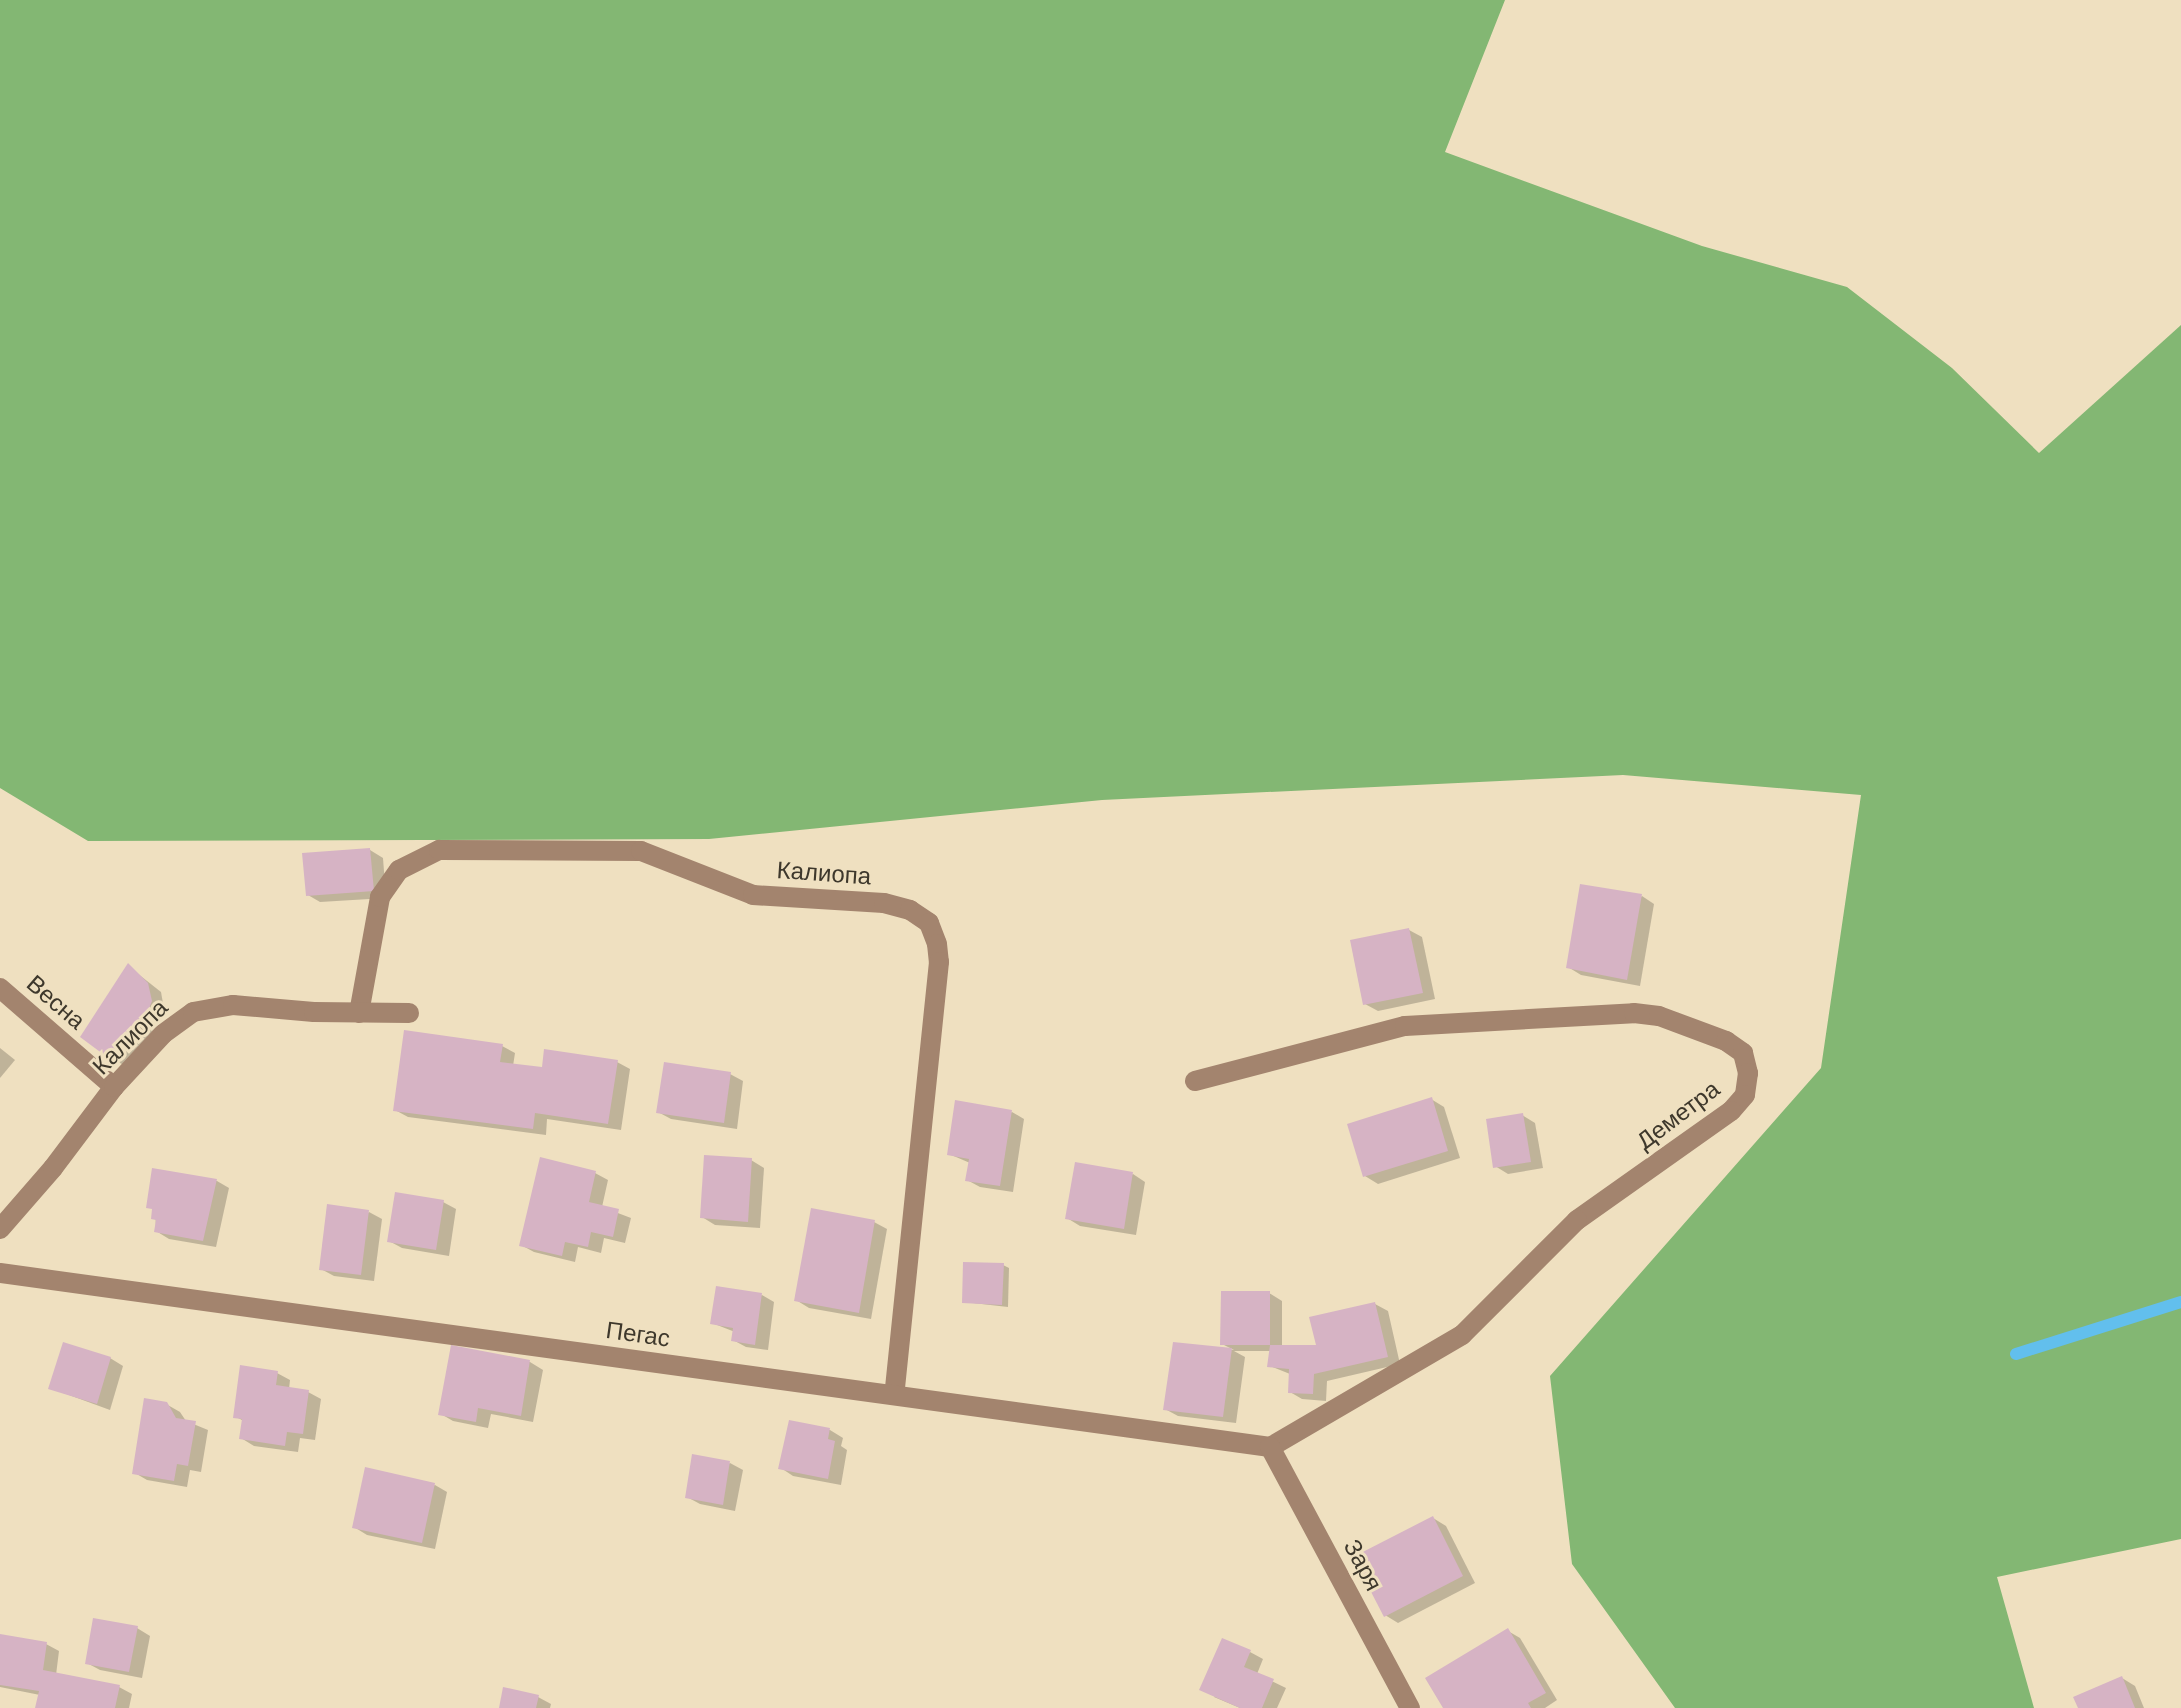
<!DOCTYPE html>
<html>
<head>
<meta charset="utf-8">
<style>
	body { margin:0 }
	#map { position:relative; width:2181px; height:1708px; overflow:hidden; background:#efe0c0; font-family:"DM Sans",sans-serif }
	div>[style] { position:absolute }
	.forest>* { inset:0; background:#83b773 }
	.shadow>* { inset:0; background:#0003 }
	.stream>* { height:12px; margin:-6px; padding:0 6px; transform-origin:6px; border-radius:6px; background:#62bfed }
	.building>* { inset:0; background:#d6b3c4 }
	.minor>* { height:20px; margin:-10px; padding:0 10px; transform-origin:10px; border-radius:10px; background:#a3846e }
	span { translate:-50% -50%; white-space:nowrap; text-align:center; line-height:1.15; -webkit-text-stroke:6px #efe0c0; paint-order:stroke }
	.street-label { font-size:24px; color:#3e382c }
</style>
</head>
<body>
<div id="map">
	<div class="forest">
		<i style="clip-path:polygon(0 0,1505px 0,1445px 152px,1702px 246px,1847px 287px,1952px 368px,2039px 453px,2181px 325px,2181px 1539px,1997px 1577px,2034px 1708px,1675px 1708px,1572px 1564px,1550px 1376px,1821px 1068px,1861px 795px,1623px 775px,1102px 800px,709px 839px,88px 841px,0 788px)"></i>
	</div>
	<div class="shadow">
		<i style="clip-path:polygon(370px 850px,383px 858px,386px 898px,320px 902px,308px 895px)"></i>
		<i style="clip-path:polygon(1642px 896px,1654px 904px,1640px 986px,1581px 975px,1568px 967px)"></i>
		<i style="clip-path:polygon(1409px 930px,1422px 937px,1435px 999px,1378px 1011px,1365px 1004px)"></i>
		<i style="clip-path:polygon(128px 966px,161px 992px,164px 1009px,159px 1023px,125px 1066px,112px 1058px)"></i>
		<i style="clip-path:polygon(502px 1046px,515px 1053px,513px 1066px,543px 1070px,617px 1062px,630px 1069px,621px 1130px,547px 1119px,546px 1135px,408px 1117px,395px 1110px)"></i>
		<i style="clip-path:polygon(0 1048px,15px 1060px,0 1078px)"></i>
		<i style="clip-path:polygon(730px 1074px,743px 1081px,737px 1129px,671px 1119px,658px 1112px)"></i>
		<i style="clip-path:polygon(1431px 1099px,1444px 1107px,1460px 1158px,1378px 1184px,1365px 1176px)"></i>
		<i style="clip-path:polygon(1012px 1112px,1024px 1119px,1013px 1192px,980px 1187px,967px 1180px,970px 1163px,949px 1154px)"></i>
		<i style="clip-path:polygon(1522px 1115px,1535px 1123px,1543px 1168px,1508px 1174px,1495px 1166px)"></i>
		<i style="clip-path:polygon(751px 1160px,764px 1168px,760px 1228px,715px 1225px,702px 1217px)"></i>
		<i style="clip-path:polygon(154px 1170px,217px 1181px,229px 1188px,216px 1247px,169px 1239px,156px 1231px)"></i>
		<i style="clip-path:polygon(595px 1173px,608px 1180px,602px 1207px,631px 1218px,625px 1243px,604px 1238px,601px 1253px,578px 1247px,575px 1262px,534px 1252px,521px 1245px)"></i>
		<i style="clip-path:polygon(1133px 1174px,1145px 1182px,1136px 1235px,1080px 1226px,1067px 1218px)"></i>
		<i style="clip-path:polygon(443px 1202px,456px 1209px,449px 1256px,402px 1248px,389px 1241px)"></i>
		<i style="clip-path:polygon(369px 1212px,382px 1219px,374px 1281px,334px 1276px,321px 1269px)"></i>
		<i style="clip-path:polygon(874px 1222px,887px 1229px,871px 1319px,809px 1308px,796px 1300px)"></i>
		<i style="clip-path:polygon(1003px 1265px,1009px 1268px,1008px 1307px,964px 1302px)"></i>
		<i style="clip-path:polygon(1269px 1293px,1282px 1301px,1282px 1347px,1319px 1347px,1375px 1304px,1388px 1311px,1400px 1364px,1327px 1381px,1326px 1401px,1302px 1399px,1290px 1392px,1290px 1374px,1270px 1366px,1271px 1351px,1234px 1351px,1245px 1357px,1236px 1423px,1178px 1416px,1165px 1409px,1175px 1344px,1234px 1350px,1222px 1344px)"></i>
		<i style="clip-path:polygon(762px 1295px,774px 1302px,768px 1350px,746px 1347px,733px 1340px,735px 1332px,712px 1323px)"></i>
		<i style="clip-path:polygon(452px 1348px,530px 1362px,543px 1370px,533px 1422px,491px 1414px,488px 1428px,453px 1421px,441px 1414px)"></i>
		<i style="clip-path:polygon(110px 1358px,123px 1366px,110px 1410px,50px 1388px)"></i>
		<i style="clip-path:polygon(277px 1373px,290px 1380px,289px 1389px,308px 1392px,321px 1399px,315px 1440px,300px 1438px,298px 1452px,254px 1446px,241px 1438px,244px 1421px,236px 1417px)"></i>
		<i style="clip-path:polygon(166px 1404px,180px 1412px,186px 1421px,208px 1430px,201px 1472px,190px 1470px,187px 1487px,147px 1480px,135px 1473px)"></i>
		<i style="clip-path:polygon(790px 1422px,830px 1430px,843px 1438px,841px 1446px,847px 1450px,841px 1485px,793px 1476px,781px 1468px)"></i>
		<i style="clip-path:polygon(730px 1463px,743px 1470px,735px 1511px,700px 1504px,687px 1497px)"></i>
		<i style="clip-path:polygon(435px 1485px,447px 1492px,435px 1549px,367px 1535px,354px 1527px)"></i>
		<i style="clip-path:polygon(1433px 1518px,1446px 1526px,1475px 1583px,1398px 1623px,1385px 1615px)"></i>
		<i style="clip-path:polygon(137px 1628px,150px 1636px,142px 1678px,100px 1670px,87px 1663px)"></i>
		<i style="clip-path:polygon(1508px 1631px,1520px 1638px,1557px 1700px,1545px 1708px,1445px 1708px)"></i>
		<i style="clip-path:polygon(0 1636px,46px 1644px,59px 1651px,56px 1675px,119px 1687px,132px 1694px,129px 1708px,37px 1708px,40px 1695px,0 1687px)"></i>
		<i style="clip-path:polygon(1250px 1652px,1263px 1659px,1257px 1674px,1286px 1688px,1277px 1708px,1240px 1708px,1214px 1697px)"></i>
		<i style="clip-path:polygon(2122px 1678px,2135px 1686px,2144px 1708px,2080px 1708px)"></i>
		<i style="clip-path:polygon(538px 1697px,551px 1704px,550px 1708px,501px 1708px)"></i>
	</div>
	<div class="stream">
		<i style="left:2016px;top:1354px;width:173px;rotate:-17.5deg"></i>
	</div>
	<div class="building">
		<i style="clip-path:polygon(370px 848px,374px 891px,306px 896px,302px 853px)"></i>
		<i style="clip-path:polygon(1580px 884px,1642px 894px,1627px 980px,1566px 968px)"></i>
		<i style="clip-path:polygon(1409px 928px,1423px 993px,1363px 1005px,1350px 940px)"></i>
		<i style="clip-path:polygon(128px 963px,148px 983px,152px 1001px,146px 1016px,111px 1060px,80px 1037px)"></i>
		<i style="clip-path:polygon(404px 1030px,503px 1044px,500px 1062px,542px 1067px,544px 1049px,618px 1060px,608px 1124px,535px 1113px,533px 1129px,393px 1111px)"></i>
		<i style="clip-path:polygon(664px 1062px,731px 1072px,724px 1123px,656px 1113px)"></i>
		<i style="clip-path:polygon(1432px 1097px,1448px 1151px,1363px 1177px,1347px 1124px)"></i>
		<i style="clip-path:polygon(955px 1100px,1012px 1110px,1000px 1186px,965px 1181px,969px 1159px,947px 1155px)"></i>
		<i style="clip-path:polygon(1523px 1113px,1531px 1162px,1493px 1168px,1486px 1119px)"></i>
		<i style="clip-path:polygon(704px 1155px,752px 1158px,748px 1222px,700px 1218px)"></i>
		<i style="clip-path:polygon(540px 1157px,596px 1171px,589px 1202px,619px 1209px,613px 1237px,591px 1232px,588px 1247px,565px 1242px,562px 1256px,519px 1246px)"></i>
		<i style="clip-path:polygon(1075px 1162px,1133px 1172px,1124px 1229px,1065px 1219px)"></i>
		<i style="clip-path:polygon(152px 1168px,217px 1179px,203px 1241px,154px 1232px,156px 1220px,151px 1219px,152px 1209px,146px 1208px)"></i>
		<i style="clip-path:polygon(395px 1192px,444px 1200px,436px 1250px,387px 1242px)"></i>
		<i style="clip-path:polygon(327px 1204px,369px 1210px,361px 1275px,319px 1270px)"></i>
		<i style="clip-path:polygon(811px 1208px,875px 1220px,859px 1313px,794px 1301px)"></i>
		<i style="clip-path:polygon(963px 1262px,1004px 1263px,1002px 1305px,962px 1303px)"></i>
		<i style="clip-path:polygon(716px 1286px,762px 1293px,755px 1345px,731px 1341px,733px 1328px,710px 1324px)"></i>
		<i style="clip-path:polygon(1221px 1291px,1270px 1291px,1270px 1345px,1220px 1345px)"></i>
		<i style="clip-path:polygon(1375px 1302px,1388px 1357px,1314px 1374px,1313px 1394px,1288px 1393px,1289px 1369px,1267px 1367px,1270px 1345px,1316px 1345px,1309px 1317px)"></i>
		<i style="clip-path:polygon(63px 1342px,111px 1357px,97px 1404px,48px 1389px)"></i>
		<i style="clip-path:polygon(1173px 1342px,1232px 1348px,1223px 1417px,1163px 1410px)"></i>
		<i style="clip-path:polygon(451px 1345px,530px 1360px,521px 1416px,478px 1408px,476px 1422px,438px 1415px)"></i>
		<i style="clip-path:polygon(240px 1365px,278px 1371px,276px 1385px,309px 1390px,303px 1434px,287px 1432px,285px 1446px,239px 1439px,242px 1419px,233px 1418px)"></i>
		<i style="clip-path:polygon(144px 1398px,167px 1402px,176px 1418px,196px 1421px,188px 1466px,177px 1464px,174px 1481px,132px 1474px)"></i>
		<i style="clip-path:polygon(789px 1420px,830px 1428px,828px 1439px,835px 1441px,828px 1479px,778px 1469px)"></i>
		<i style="clip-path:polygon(692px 1454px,730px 1461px,723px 1505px,685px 1498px)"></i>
		<i style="clip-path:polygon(365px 1467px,435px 1483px,422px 1543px,352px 1528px)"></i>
		<i style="clip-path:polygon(1433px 1516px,1463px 1576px,1384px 1617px,1353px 1557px)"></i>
		<i style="clip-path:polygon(93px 1618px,138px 1626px,129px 1672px,85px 1664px)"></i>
		<i style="clip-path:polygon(1508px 1628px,1546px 1693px,1528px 1703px,1531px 1708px,1443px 1708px,1425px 1678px)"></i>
		<i style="clip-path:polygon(0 1634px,47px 1642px,43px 1670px,120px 1685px,115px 1708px,35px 1708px,39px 1691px,0 1685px)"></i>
		<i style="clip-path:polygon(1222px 1638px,1251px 1650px,1244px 1667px,1274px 1679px,1262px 1708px,1240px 1708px,1199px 1690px)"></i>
		<i style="clip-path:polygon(2122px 1676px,2135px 1708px,2078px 1708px,2073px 1697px)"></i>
		<i style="clip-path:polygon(503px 1687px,539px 1695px,536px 1708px,499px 1708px)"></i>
	</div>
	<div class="minor">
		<i style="left:0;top:988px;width:151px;rotate:41deg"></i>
		<i style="left:359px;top:1013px;width:118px;rotate:-79.7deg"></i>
		<i style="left:380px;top:897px;width:33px;rotate:-55deg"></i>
		<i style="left:399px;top:870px;width:45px;rotate:-26.6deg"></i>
		<i style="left:439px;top:850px;width:202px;rotate:0.3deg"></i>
		<i style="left:641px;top:851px;width:120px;rotate:21.4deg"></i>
		<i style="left:753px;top:895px;width:131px;rotate:3.5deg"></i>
		<i style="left:884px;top:903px;width:27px;rotate:15deg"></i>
		<i style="left:910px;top:910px;width:23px;rotate:34deg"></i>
		<i style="left:929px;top:923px;width:22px;rotate:69deg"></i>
		<i style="left:937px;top:944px;width:18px;rotate:84deg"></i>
		<i style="left:939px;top:962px;width:435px;rotate:95.9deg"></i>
		<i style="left:1195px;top:1081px;width:217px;rotate:-14.7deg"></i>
		<i style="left:1405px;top:1026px;width:229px;rotate:-3.2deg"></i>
		<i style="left:1634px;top:1013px;width:25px;rotate:7deg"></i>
		<i style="left:1659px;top:1016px;width:72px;rotate:20.5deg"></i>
		<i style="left:1726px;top:1041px;width:21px;rotate:35deg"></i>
		<i style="left:1743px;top:1053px;width:21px;rotate:76deg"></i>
		<i style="left:1748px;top:1073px;width:22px;rotate:98deg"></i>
		<i style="left:1745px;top:1095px;width:21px;rotate:131deg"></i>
		<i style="left:1731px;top:1111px;width:189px;rotate:144.7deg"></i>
		<i style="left:1577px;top:1220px;width:163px;rotate:135deg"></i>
		<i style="left:1462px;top:1335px;width:222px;rotate:149.7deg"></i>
		<i style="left:0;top:1229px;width:81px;rotate:-49deg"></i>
		<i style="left:53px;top:1168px;width:101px;rotate:-53deg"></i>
		<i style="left:114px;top:1087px;width:72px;rotate:-47.2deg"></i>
		<i style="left:163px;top:1034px;width:37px;rotate:-36deg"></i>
		<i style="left:193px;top:1012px;width:41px;rotate:-9.9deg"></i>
		<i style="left:233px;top:1005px;width:81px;rotate:4.9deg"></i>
		<i style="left:314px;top:1012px;width:95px;rotate:0.6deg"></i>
		<i style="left:0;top:1273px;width:1282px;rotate:7.8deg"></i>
		<i style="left:1270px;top:1447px;width:296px;rotate:61.8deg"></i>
	</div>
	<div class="street-label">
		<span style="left:824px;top:873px;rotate:4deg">Калиопа</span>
		<span style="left:56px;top:1002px;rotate:41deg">Весна</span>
		<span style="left:130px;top:1037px;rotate:-45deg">Калиопа</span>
		<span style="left:1678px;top:1115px;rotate:-37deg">Деметра</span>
		<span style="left:638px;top:1334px;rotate:8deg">Пегас</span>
		<span style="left:1363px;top:1565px;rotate:62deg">Заря</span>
	</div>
</div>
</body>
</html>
